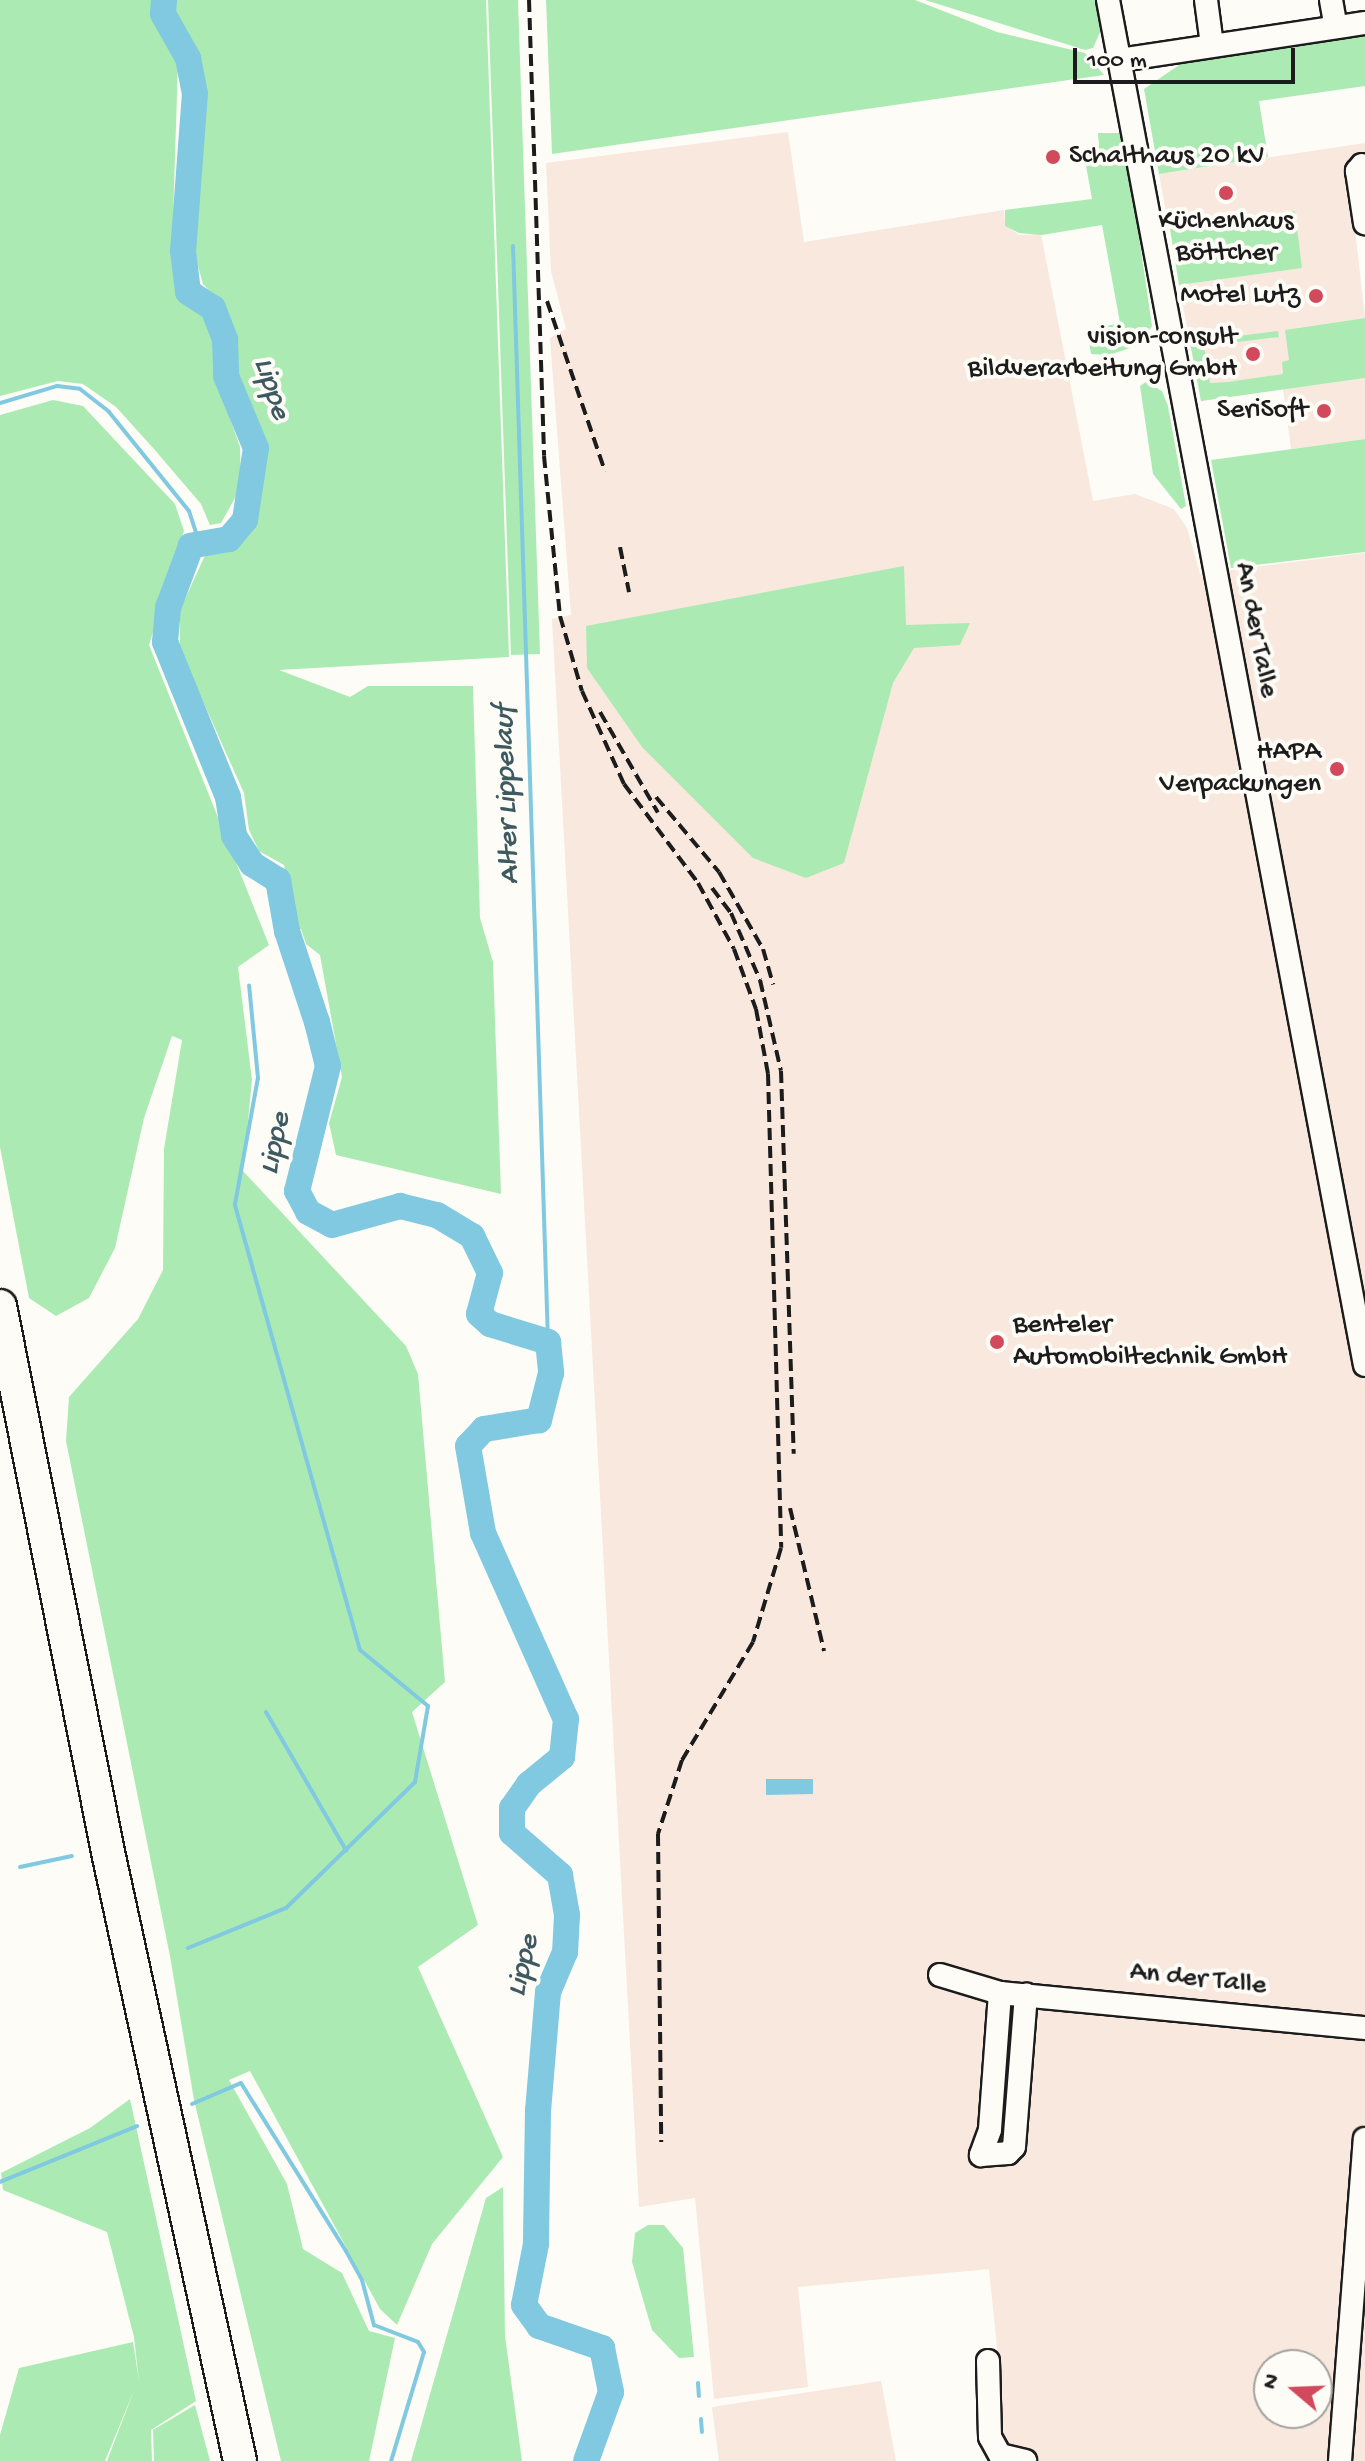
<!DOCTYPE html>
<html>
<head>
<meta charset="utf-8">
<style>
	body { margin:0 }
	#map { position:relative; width:1365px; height:2461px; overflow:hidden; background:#fdfcf7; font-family:"Gochi Hand",sans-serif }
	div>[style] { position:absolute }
	.built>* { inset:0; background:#f9e8de }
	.green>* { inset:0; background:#abebb3 }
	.water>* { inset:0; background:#81c9e1 }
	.stream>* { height:4px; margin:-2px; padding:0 2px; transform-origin:2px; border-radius:2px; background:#81c9e1 }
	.river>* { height:26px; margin:-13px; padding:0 13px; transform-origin:13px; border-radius:13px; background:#81c9e1 }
	.roads { filter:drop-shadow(2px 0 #1c1c1c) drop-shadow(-2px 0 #1c1c1c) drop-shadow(0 2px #1c1c1c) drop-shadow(0 -2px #1c1c1c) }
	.minor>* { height:22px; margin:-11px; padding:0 11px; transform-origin:11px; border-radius:11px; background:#fdfcf7 }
	.highway>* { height:32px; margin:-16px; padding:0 16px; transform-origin:16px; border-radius:16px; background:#fdfcf7 }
	.rail>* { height:4px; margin-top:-2px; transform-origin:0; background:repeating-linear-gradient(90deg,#1c1c1c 0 12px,transparent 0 18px) }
	.dots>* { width:22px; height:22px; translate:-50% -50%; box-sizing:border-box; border:4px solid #fdfcf7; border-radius:50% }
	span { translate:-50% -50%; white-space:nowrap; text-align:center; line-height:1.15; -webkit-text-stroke:8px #fdfcf7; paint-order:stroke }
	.poi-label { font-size:28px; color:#1c1c1c }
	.left { translate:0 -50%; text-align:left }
	.right { translate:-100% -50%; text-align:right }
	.street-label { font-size:28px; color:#1c1c1c }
	.water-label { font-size:30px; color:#3f5961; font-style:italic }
	.north { position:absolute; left:1253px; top:2349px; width:80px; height:80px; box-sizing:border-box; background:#fdfcf7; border:2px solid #a3a29f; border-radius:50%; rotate:289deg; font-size:22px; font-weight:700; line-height:32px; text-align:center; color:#1c1c1c }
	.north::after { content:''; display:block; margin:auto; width:28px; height:36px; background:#d1495b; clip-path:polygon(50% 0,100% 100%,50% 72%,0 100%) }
	.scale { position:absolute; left:1073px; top:48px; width:222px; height:36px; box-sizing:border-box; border:4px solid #1c1c1c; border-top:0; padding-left:10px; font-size:24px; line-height:28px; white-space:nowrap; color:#1c1c1c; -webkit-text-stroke:6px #fdfcf7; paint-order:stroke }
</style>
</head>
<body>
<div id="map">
	<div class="built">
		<i style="clip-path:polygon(evenodd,788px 132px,804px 242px,1004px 210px,1005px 225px,1019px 235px,1041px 234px,1093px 501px,1135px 494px,1174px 509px,1187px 528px,1200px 574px,1365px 553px,1365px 2461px,990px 2461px,998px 2357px,989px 2269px,798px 2287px,808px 2387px,714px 2399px,695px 2198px,639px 2207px,552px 619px,571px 615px,550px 338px,566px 329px,551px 271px,546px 163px,788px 132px,1269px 2365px,1317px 2365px,1317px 2413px,1269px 2413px,1269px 2365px)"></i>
		<i style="clip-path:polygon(1365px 143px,1365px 201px,1352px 203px,1365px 318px,1298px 328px,1306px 386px,1365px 378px,1365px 439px,1291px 449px,1283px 389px,1201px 401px,1179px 285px,1302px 268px,1169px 229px,1159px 174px)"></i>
		<i style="clip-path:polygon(881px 2381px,896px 2461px,719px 2461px,712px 2407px)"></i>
	</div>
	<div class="green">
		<i style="clip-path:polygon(0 0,155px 0,153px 15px,178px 62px,172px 250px,180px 296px,206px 314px,217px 343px,216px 379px,240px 447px,241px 487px,221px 523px,210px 525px,201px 504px,154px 449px,116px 407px,83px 384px,58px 381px,0 396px)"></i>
		<i style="clip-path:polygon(176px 0,486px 0,509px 657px,279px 670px,350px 697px,368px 686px,473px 686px,480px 918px,493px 962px,501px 1194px,336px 1155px,329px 1123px,342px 1077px,320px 955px,306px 944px,301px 929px,294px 929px,284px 865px,259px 851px,249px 830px,244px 793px,180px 650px,180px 610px,207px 551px,228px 543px,247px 524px,259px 493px,261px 444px,233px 375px,222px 304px,203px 284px,194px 252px,200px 114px,188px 32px,175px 14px)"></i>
		<i style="clip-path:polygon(488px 0,518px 0,540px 654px,511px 655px)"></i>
		<i style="clip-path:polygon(546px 0,915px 0,997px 32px,1085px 53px,1104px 75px,552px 154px)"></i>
		<i style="clip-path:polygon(925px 0,1095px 0,1101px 30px,1093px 48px,1085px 50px)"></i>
		<i style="clip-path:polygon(1365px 30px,1365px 86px,1259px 101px,1268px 157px,1159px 174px,1144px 89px,1185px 61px)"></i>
		<i style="clip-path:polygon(1098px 133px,1121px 133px,1125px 141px,1152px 326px,1142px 344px,1109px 355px,1091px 354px,1087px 330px,1120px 323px,1102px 225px,1042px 235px,1019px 233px,1005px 226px,1005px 210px,1092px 199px,1083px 149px,1099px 146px)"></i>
		<i style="clip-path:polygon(1295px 211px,1302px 268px,1179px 285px,1170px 229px)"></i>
		<i style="clip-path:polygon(1365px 318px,1365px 378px,1201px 401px,1190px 342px,1278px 331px,1279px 337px,1204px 346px,1210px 383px,1228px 382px,1283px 374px,1282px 362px,1289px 360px,1285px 330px)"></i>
		<i style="clip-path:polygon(1146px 382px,1162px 391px,1168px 406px,1186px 506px,1181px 509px,1153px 474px,1140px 386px)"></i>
		<i style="clip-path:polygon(53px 400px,83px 406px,175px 504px,184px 531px,149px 645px,269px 945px,238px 967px,252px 1080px,243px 1171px,406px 1346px,418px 1374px,445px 1682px,412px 1712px,478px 1925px,418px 1967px,503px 2157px,432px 2244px,397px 2325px,380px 2309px,250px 2071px,229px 2080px,287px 2184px,303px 2249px,342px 2273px,369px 2331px,395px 2338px,369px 2461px,281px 2461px,194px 2100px,170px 1956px,66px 1441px,69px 1397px,138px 1319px,163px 1270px,164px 1149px,182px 1040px,172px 1036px,144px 1118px,115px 1248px,89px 1298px,56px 1316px,29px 1298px,0 1147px,0 415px)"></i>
		<i style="clip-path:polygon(1365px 439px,1365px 552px,1231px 568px,1211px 460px)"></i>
		<i style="clip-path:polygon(904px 566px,906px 625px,970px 623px,960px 645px,914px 648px,893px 683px,844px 863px,806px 878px,753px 858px,642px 747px,587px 668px,586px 626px)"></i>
		<i style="clip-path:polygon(1013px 2012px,1018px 2020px,1004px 2142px,998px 2138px,1006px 2019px)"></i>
		<i style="clip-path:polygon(130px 2099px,196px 2401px,151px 2430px,152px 2461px,107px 2461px,135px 2388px,105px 2461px,0 2461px,0 2435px,19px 2368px,133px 2342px,139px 2381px,134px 2337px,107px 2232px,3px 2190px,1px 2173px,90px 2128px)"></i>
		<i style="clip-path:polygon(503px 2187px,505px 2336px,522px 2461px,411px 2461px,486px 2198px)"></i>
		<i style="clip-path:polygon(648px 2225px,664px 2225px,683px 2248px,694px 2357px,679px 2358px,652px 2330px,632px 2262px,635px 2233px)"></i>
		<i style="clip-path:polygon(195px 2405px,210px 2461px,154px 2461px,153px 2430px)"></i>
	</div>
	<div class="water">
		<i style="clip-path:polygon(766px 1779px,813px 1779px,813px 1794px,766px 1795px)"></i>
	</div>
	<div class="stream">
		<i style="left:513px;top:246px;width:1097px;rotate:88.17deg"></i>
		<i style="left:0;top:403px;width:59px;rotate:-16.6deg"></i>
		<i style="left:57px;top:386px;width:23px;rotate:7deg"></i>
		<i style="left:80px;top:389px;width:37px;rotate:38deg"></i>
		<i style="left:109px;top:412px;width:127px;rotate:51.1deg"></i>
		<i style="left:189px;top:511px;width:32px;rotate:72deg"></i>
		<i style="left:266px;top:1712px;width:160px;rotate:59.9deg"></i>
		<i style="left:20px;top:1867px;width:53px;rotate:-11.9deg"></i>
		<i style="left:188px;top:1948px;width:106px;rotate:-22.2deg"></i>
		<i style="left:286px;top:1908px;width:180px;rotate:-44.3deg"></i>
		<i style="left:415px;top:1782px;width:77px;rotate:-80.3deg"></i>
		<i style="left:428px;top:1706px;width:88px;rotate:-140.5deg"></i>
		<i style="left:360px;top:1650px;width:463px;rotate:-105.7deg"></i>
		<i style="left:235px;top:1204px;width:128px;rotate:-79.7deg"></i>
		<i style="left:258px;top:1078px;width:93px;rotate:-95.5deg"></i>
		<i style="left:192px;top:2104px;width:53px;rotate:-23.2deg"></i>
		<i style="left:241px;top:2083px;width:198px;rotate:58deg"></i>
		<i style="left:346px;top:2251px;width:33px;rotate:61deg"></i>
		<i style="left:362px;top:2280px;width:47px;rotate:75.1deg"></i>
		<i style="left:374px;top:2325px;width:47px;rotate:21.1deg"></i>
		<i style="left:418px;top:2342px;width:12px;rotate:59deg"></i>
		<i style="left:424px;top:2352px;width:114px;rotate:106.8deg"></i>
		<i style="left:0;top:2182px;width:148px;rotate:-22.2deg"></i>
		<i style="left:698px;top:2383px;width:13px;rotate:86deg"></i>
		<i style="left:701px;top:2419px;width:13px;rotate:86deg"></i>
	</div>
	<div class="river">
		<i style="left:164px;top:0;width:14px;rotate:94deg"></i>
		<i style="left:163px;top:14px;width:51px;rotate:60.4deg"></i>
		<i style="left:188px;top:58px;width:36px;rotate:79deg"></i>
		<i style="left:195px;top:93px;width:158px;rotate:94.3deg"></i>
		<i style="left:183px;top:251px;width:41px;rotate:83deg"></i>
		<i style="left:188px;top:292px;width:30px;rotate:33deg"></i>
		<i style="left:213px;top:308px;width:34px;rotate:69deg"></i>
		<i style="left:225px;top:340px;width:36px;rotate:88deg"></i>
		<i style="left:226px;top:376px;width:78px;rotate:67.4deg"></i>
		<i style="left:256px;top:448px;width:73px;rotate:98.7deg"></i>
		<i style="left:245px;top:520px;width:25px;rotate:130deg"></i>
		<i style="left:229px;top:539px;width:39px;rotate:170deg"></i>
		<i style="left:191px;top:546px;width:66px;rotate:110.4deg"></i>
		<i style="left:168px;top:608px;width:34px;rotate:95deg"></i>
		<i style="left:165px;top:642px;width:167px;rotate:67.9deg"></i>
		<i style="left:228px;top:797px;width:39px;rotate:81deg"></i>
		<i style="left:234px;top:836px;width:33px;rotate:57deg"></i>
		<i style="left:252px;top:864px;width:31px;rotate:32deg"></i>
		<i style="left:278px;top:880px;width:52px;rotate:80deg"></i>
		<i style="left:287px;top:931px;width:96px;rotate:71.8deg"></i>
		<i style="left:317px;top:1022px;width:45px;rotate:76deg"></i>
		<i style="left:328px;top:1066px;width:129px;rotate:103.9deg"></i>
		<i style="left:297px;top:1191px;width:24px;rotate:62deg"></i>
		<i style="left:308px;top:1212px;width:27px;rotate:28deg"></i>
		<i style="left:332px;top:1225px;width:71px;rotate:-15.6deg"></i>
		<i style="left:400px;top:1206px;width:38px;rotate:14deg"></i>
		<i style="left:437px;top:1215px;width:41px;rotate:31deg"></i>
		<i style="left:472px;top:1236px;width:41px;rotate:64.1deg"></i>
		<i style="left:490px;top:1273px;width:42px;rotate:105deg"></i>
		<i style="left:479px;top:1314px;width:15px;rotate:42deg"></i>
		<i style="left:490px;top:1324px;width:61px;rotate:17.2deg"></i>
		<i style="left:548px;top:1342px;width:31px;rotate:84deg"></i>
		<i style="left:551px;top:1373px;width:49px;rotate:104.3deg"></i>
		<i style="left:539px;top:1420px;width:56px;rotate:170.7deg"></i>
		<i style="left:484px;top:1429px;width:23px;rotate:133deg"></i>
		<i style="left:468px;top:1446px;width:88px;rotate:80.2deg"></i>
		<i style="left:483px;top:1533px;width:204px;rotate:66deg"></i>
		<i style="left:566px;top:1719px;width:38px;rotate:96deg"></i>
		<i style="left:562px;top:1757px;width:43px;rotate:140.7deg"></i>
		<i style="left:529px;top:1784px;width:29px;rotate:125deg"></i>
		<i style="left:512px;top:1808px;width:25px;rotate:90deg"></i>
		<i style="left:512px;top:1833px;width:64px;rotate:41.2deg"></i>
		<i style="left:560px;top:1875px;width:41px;rotate:80.1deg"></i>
		<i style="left:567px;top:1915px;width:37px;rotate:93deg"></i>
		<i style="left:565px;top:1952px;width:43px;rotate:113deg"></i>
		<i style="left:548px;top:1992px;width:118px;rotate:94.8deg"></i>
		<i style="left:538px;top:2110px;width:134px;rotate:90.9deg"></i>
		<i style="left:536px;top:2244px;width:62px;rotate:101.1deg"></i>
		<i style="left:524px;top:2305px;width:26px;rotate:54deg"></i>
		<i style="left:539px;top:2326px;width:67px;rotate:19.2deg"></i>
		<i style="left:602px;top:2348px;width:45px;rotate:78.4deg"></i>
		<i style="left:611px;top:2392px;width:73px;rotate:109.9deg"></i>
	</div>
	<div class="roads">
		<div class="minor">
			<i style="left:1108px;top:0;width:1389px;rotate:79.34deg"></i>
			<i style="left:1206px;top:0;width:45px;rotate:82.4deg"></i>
			<i style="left:1331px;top:0;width:27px;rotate:80deg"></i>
			<i style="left:1120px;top:60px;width:248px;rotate:-8.6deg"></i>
			<i style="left:1362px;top:165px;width:8px;rotate:130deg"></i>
			<i style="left:1357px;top:171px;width:53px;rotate:81.3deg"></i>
			<i style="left:940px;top:1975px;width:63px;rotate:16.7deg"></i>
			<i style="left:1000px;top:1993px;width:367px;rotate:5.5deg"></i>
			<i style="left:1000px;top:1993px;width:137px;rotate:94.2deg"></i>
			<i style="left:990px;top:2130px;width:27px;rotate:110deg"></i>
			<i style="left:981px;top:2155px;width:27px;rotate:-4deg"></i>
			<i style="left:1008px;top:2153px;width:8px;rotate:-45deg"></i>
			<i style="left:1014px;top:2147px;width:153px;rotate:-85.5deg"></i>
			<i style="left:988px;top:2361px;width:76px;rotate:88.5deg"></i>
			<i style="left:990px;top:2437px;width:21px;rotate:61deg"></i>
			<i style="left:1000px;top:2455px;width:26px;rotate:13deg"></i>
			<i style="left:1340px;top:2461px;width:323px;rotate:-85.6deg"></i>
		</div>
		<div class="highway">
			<i style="left:0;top:1306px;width:557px;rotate:78.81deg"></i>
			<i style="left:108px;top:1852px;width:623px;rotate:77.77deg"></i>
		</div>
	</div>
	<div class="rail">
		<i style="left:529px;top:0;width:456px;rotate:88.1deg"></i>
		<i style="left:544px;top:456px;width:161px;rotate:84.3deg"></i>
		<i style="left:560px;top:616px;width:78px;rotate:73.7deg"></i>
		<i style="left:582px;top:691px;width:102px;rotate:65.7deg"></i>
		<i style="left:624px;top:784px;width:124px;rotate:53.2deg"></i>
		<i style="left:698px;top:883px;width:75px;rotate:61.4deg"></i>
		<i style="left:734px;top:949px;width:64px;rotate:69.9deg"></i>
		<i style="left:756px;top:1009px;width:66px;rotate:79.5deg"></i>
		<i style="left:768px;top:1074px;width:474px;rotate:88.4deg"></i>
		<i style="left:781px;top:1548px;width:98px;rotate:106.6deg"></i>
		<i style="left:753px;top:1642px;width:138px;rotate:121deg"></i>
		<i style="left:682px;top:1760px;width:78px;rotate:108deg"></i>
		<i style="left:658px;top:1834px;width:308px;rotate:89.4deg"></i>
		<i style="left:547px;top:301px;width:180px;rotate:71.2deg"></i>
		<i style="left:620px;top:547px;width:46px;rotate:78.7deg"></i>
		<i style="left:600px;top:712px;width:116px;rotate:60.1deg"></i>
		<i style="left:656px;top:797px;width:98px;rotate:50deg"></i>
		<i style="left:719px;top:872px;width:89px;rotate:60.3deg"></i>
		<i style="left:763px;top:949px;width:37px;rotate:74deg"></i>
		<i style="left:712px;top:888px;width:31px;rotate:53deg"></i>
		<i style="left:731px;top:913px;width:73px;rotate:66.6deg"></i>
		<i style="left:760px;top:980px;width:93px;rotate:77deg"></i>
		<i style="left:781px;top:1071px;width:383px;rotate:88.1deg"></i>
		<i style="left:790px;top:1508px;width:147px;rotate:76.6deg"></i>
	</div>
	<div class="dots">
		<i style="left:1053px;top:157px;background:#d1495b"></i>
		<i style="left:1226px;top:193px;background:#d1495b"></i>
		<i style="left:1316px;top:296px;background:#d1495b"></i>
		<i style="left:1253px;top:354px;background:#d1495b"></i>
		<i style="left:1324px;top:411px;background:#d1495b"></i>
		<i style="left:1337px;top:769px;background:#d1495b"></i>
		<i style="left:997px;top:1342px;background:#d1495b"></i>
	</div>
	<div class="poi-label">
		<span class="left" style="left:1069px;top:157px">Schalthaus 20 kV</span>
		<span style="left:1226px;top:238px">Küchenhaus<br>Böttcher</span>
		<span class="right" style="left:1300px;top:296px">Motel Lutz</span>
		<span class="right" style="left:1237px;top:354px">vision-consult<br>Bildverarbeitung GmbH</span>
		<span class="right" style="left:1308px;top:411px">SeriSoft</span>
		<span class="right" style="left:1321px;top:769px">HAPA<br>Verpackungen</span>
		<span class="left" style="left:1013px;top:1342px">Benteler<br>Automobiltechnik GmbH</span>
	</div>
	<div class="street-label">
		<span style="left:1255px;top:630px;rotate:79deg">An der Talle</span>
		<span style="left:1198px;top:1980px;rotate:6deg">An der Talle</span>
	</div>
	<div class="water-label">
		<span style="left:270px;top:389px;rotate:72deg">Lippe</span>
		<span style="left:509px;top:795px;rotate:-92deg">Alter Lippelauf</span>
		<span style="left:277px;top:1144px;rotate:-78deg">Lippe</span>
		<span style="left:525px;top:1966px;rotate:-77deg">Lippe</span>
	</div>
	<div class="north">N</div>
	<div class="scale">100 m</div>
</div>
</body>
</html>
